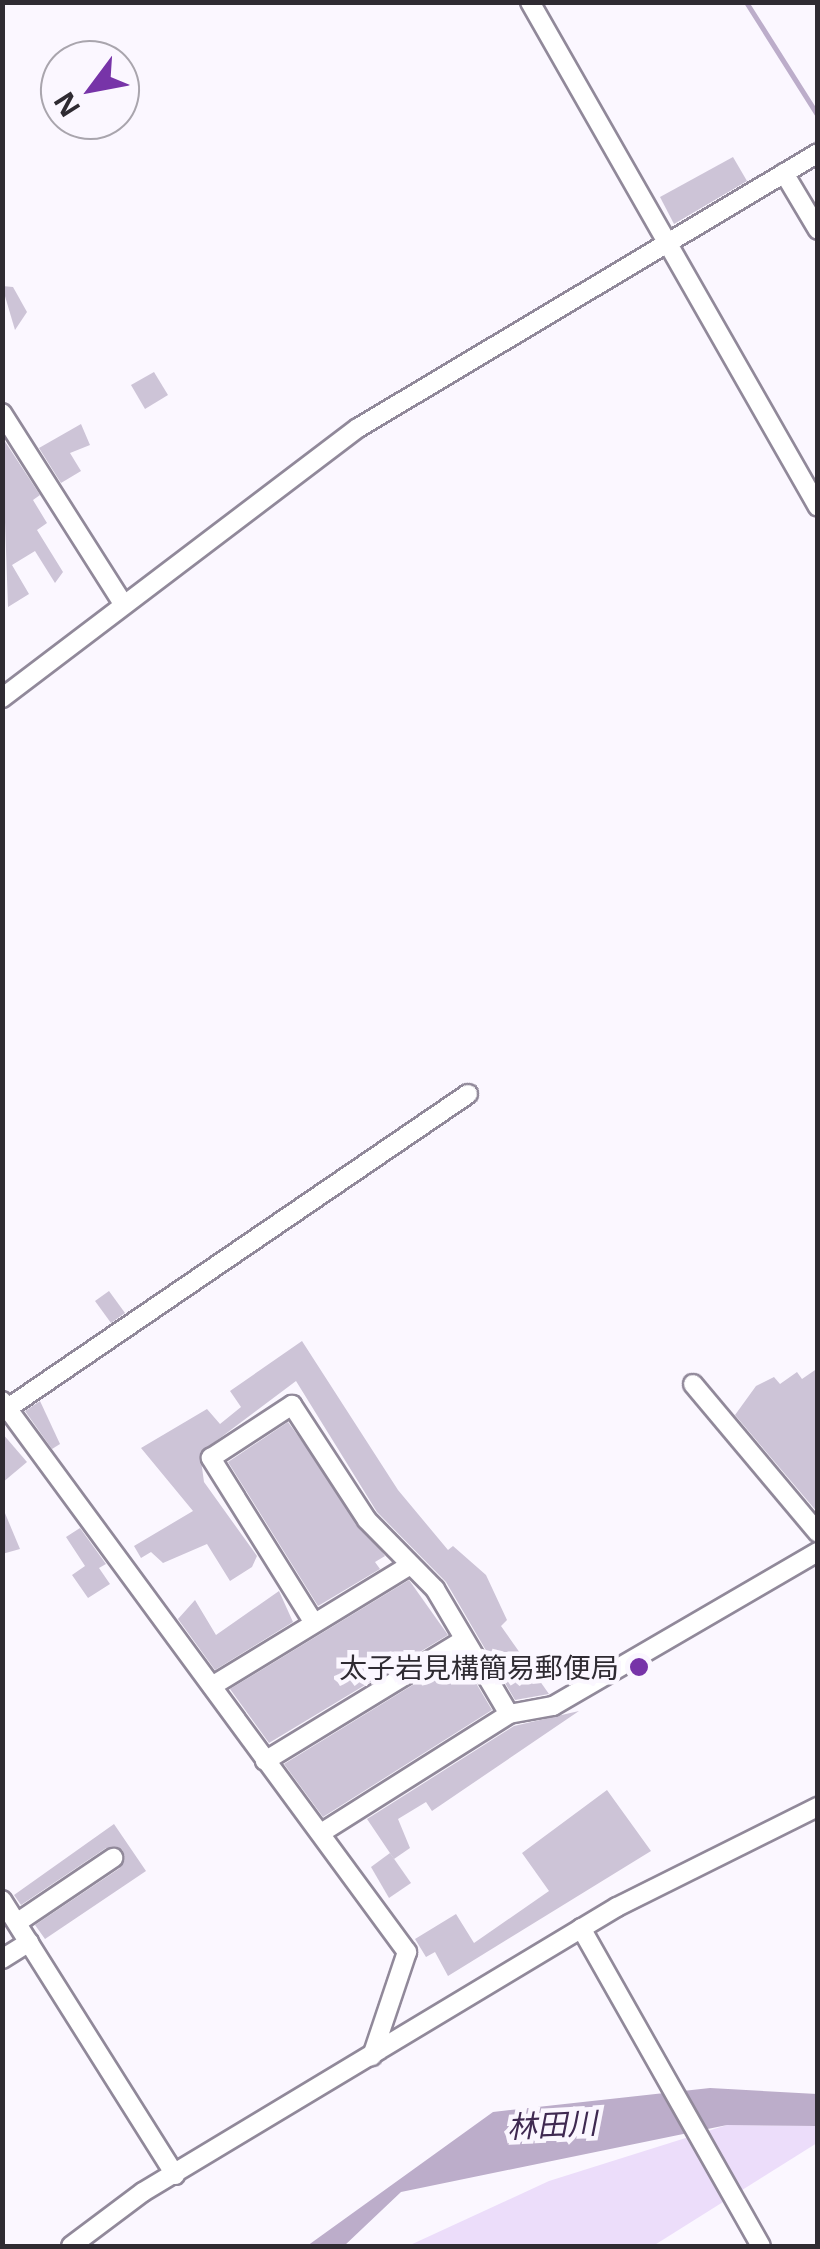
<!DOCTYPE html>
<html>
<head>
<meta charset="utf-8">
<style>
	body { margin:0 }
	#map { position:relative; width:820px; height:2249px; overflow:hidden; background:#fbf7ff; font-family:"Noto Sans","Noto Sans JP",sans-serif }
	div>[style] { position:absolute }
	.green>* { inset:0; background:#ecddfa }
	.water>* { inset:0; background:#bcadca }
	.stream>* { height:5px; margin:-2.5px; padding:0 2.5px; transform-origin:2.5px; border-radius:2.5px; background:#bcadca }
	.building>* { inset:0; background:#cdc4d7 }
	.roads { filter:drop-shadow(2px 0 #91899a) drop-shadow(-2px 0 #91899a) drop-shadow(0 2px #91899a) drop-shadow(0 -2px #91899a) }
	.street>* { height:18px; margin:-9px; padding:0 9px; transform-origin:9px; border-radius:9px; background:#fff }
	.dots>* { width:28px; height:28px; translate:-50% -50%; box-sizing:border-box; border:5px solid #fbf7ff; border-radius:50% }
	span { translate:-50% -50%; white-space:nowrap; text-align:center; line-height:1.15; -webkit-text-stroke:9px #fbf7ff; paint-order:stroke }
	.poi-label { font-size:28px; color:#2f2b32 }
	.right { translate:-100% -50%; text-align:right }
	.water-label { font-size:30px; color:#3f2951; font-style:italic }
	.frame { position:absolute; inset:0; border:5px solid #2f2b32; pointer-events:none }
	.north { position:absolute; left:40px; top:40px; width:100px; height:100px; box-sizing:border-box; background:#fbf7ff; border:2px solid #a9a5ad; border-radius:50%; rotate:238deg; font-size:28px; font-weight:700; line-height:40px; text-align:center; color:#2f2b32 }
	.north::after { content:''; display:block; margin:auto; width:35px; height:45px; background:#7734a8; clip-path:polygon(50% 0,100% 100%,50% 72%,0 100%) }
</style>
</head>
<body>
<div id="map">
	<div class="green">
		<i style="clip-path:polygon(727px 2125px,817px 2126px,817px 2143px,653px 2246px,408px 2246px,549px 2181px)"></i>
	</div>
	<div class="water">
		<i style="clip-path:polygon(710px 2088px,817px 2094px,817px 2126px,727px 2125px,401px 2192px,344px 2246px,307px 2246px,493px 2112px)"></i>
	</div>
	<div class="stream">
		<i style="left:746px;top:2px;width:135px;rotate:57.7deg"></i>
	</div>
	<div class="building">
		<i style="clip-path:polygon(733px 157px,747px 181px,674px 224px,660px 197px)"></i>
		<i style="clip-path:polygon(2px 286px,13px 287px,27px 312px,15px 330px)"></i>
		<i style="clip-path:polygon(154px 372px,168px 395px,145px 409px,131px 385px)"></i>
		<i style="clip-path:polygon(81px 424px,90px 445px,70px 453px,81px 471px,61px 483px,39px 448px)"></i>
		<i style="clip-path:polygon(2px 437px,40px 495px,33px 500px,47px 523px,37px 530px,63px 572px,55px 583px,35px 551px,12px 565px,29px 594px,8px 607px)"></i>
		<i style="clip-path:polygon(109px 1291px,125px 1313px,111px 1323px,95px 1301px)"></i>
		<i style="clip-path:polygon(302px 1341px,398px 1490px,448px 1550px,453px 1546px,486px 1575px,507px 1620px,501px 1626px,549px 1694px,515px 1700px,446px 1582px,377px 1512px,296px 1381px,200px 1453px,204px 1482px,257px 1556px,252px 1567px,230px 1581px,207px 1544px,163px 1563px,151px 1552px,141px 1558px,134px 1546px,193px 1511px,141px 1448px,207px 1409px,220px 1424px,241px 1407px,230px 1391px)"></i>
		<i style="clip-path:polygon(818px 1368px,818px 1513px,735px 1415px,756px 1386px,774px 1377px,780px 1384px,797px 1372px,802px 1379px)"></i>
		<i style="clip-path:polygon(40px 1401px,60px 1444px,52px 1449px,25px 1411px)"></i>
		<i style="clip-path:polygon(288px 1422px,385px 1556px,375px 1562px,380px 1569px,318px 1606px,228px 1462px)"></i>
		<i style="clip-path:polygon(2px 1433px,27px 1462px,2px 1483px)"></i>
		<i style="clip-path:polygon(2px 1506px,20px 1549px,2px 1554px)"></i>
		<i style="clip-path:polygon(80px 1528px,106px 1564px,99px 1568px,110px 1584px,88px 1598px,72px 1575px,85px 1566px,66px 1537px)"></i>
		<i style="clip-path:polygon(409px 1580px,448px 1635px,269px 1743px,230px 1689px)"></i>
		<i style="clip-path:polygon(279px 1591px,293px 1622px,215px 1670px,178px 1619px,195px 1600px,216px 1635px)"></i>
		<i style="clip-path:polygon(460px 1656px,492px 1710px,323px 1817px,284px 1764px)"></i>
		<i style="clip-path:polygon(579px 1711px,432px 1811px,426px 1802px,398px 1819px,410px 1848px,394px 1859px,367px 1819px,514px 1726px)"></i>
		<i style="clip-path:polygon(607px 1790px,651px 1851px,448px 1976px,435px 1952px,426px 1957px,415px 1939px,456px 1914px,474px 1943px,549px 1891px,522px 1853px)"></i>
		<i style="clip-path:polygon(114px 1824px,146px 1871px,45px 1939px,35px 1925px,120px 1868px,123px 1850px,106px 1848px,21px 1905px,14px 1895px)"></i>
		<i style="clip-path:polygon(390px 1853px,411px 1883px,389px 1898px,371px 1867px)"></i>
	</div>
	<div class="roads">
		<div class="street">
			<i style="left:530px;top:2px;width:581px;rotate:60.3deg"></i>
			<i style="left:784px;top:173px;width:66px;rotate:59.2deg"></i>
			<i style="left:2px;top:413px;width:227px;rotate:57.6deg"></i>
			<i style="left:2px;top:698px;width:447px;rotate:-37.2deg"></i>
			<i style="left:358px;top:428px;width:536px;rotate:-30.87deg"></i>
			<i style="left:693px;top:1384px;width:194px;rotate:50deg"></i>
			<i style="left:2px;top:1401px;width:684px;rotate:53.68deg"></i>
			<i style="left:407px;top:1952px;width:110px;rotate:108.6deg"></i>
			<i style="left:8px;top:1408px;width:557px;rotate:-34.32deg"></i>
			<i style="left:314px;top:1623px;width:195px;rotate:-122deg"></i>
			<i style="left:211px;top:1458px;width:97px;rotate:-33.2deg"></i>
			<i style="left:292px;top:1405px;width:137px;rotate:56.9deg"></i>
			<i style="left:367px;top:1520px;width:97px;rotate:45.4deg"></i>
			<i style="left:435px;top:1589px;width:145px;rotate:59.4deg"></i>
			<i style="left:212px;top:1686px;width:228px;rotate:-31.4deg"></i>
			<i style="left:265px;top:1761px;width:232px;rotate:-31.4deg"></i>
			<i style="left:321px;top:1833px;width:222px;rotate:-32.3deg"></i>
			<i style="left:509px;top:1714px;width:45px;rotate:-10.3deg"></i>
			<i style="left:553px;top:1706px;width:306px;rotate:-30.2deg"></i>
			<i style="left:2px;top:1900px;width:325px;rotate:57.8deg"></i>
			<i style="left:18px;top:1922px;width:115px;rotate:-34deg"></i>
			<i style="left:581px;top:1928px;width:365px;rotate:60.5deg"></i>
			<i style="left:2px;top:1959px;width:32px;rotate:-32deg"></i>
			<i style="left:71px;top:2246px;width:90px;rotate:-36.9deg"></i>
			<i style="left:143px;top:2192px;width:553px;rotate:-31.02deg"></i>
			<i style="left:617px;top:1907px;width:225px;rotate:-26.5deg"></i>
		</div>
	</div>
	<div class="dots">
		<i style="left:639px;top:1667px;background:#7734a8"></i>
	</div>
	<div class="poi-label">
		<span class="right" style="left:619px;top:1667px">太子岩見構簡易郵便局</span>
	</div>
	<div class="water-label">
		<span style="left:552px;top:2125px;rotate:-3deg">林田川</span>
	</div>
	<div class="frame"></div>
	<div class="north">N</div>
</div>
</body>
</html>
